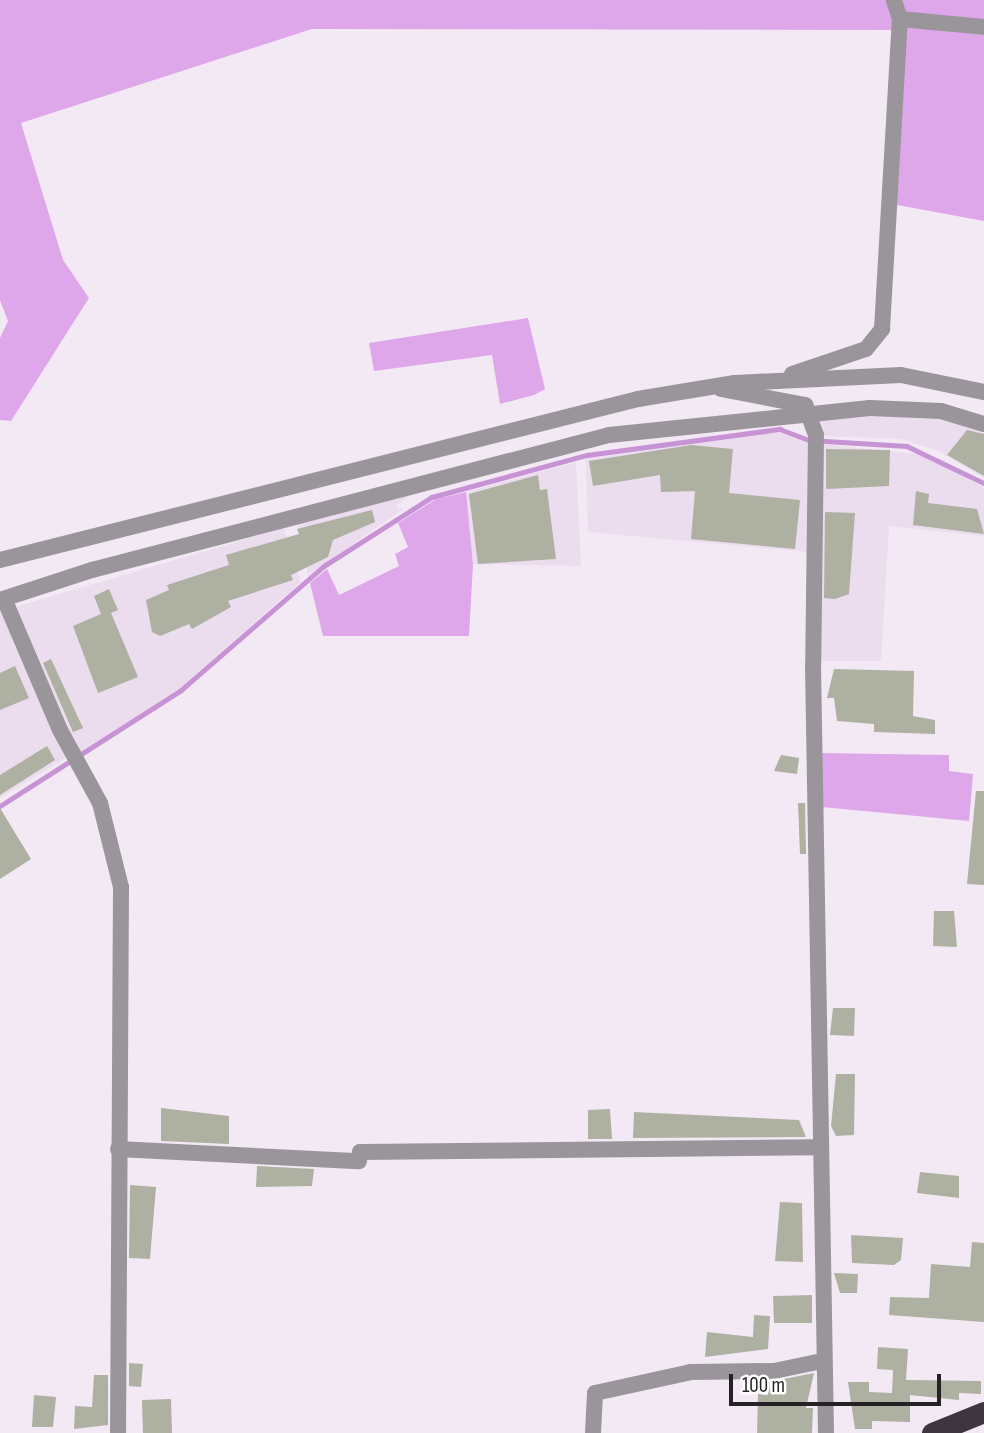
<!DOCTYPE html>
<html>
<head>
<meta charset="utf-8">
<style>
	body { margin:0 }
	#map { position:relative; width:984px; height:1433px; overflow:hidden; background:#f3e9f5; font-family:"Sofia Sans Condensed",sans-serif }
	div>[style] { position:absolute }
	.built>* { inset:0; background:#ebdcee }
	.forest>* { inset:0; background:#dea7e9 }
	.stream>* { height:4.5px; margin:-2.25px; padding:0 2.25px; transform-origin:2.25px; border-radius:2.25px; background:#c893d4 }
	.building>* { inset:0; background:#aeb0a2 }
	.street>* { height:16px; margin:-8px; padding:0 8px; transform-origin:8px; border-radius:8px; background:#99959a }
	.highway>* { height:21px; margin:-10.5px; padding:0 10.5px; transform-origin:10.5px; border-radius:10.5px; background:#3d363f }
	span { translate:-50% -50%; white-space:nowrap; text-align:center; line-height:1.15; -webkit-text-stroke:5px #fff; paint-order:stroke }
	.scale { position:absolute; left:729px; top:1374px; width:212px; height:32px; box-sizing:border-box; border:4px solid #252226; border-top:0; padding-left:9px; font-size:21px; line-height:24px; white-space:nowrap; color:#252226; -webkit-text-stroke:5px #fff; paint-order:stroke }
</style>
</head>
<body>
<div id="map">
	<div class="built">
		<i style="clip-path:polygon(828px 415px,938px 417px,984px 429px,984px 478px,939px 451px,901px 439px,821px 436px,821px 421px)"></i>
		<i style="clip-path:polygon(780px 432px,810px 444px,809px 552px,588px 532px,586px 459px)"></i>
		<i style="clip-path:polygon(821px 444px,928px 455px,984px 488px,984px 536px,889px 526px,881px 661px,818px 661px)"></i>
		<i style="clip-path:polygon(576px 462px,581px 566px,473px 564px,466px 492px)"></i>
		<i style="clip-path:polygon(412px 494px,395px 506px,403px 509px,308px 576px,297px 523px)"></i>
		<i style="clip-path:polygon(284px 528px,301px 582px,180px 688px,80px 754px,16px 614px,18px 606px)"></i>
		<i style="clip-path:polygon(0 609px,66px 758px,0 798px)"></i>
	</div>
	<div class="forest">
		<i style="clip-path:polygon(0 0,984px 0,984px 221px,897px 205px,894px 30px,312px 29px,21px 123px,63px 260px,89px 298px,11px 421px,0 420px,0 338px,8px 321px,0 300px)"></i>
		<i style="clip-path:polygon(528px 318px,545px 389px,534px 395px,500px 404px,492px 355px,374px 371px,369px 343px)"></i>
		<i style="clip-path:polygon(466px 492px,473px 564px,469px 636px,323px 636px,310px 583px,327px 569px,339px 595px,399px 566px,395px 554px,408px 547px,398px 523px,436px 499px)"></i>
		<i style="clip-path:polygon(820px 753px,949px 755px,949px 771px,973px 774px,969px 821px,822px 807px)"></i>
	</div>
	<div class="stream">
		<i style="left:0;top:806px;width:214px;rotate:-32.6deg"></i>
		<i style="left:180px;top:691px;width:191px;rotate:-41deg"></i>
		<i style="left:324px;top:566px;width:128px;rotate:-32.6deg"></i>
		<i style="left:432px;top:497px;width:161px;rotate:-15.2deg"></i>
		<i style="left:587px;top:455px;width:195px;rotate:-7.7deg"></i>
		<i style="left:780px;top:429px;width:31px;rotate:21deg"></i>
		<i style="left:809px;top:440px;width:98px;rotate:3.5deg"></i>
		<i style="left:907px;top:446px;width:85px;rotate:25.7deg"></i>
	</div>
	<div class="building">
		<i style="clip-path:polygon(967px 430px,984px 434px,984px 476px,947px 455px)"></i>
		<i style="clip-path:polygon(691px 445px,733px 449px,729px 493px,800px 500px,795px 549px,691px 539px,695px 491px,661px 492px,660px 475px,593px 486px,589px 461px)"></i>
		<i style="clip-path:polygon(826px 449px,890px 450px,889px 486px,826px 489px)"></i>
		<i style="clip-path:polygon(538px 475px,540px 490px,547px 489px,556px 559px,478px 564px,469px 494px)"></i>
		<i style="clip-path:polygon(916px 491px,929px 494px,928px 503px,977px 509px,984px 534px,913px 525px)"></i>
		<i style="clip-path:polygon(372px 510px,375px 522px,333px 540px,328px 557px,291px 575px,293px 580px,228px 601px,231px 607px,192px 629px,189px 624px,160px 636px,152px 632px,146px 600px,169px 590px,167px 585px,229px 565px,226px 555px,299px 534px,297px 529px)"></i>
		<i style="clip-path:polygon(825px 512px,855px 513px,849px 594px,835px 599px,824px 598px)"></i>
		<i style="clip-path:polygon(109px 589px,118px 610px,111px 613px,138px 677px,98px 693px,73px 626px,101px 614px,94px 596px)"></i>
		<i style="clip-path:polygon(51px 659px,83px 728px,73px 732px,43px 663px)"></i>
		<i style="clip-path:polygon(15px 666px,29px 698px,0 710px,0 673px)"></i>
		<i style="clip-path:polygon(834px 669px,914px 671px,913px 716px,935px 720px,935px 734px,874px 732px,874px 724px,837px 721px,834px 698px,827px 698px)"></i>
		<i style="clip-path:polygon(47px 746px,55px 760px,0 795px,0 775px)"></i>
		<i style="clip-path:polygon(781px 755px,799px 758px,797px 774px,774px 771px)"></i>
		<i style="clip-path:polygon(976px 791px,984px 791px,984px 885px,967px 884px)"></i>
		<i style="clip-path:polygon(798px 803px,805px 803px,806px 854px,800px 854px)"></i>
		<i style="clip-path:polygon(0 808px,31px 859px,0 879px)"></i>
		<i style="clip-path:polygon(934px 911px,954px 911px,957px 947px,933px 946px)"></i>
		<i style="clip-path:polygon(833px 1008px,855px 1008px,854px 1036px,830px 1035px)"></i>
		<i style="clip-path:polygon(836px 1074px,855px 1074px,854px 1135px,836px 1136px,831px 1126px)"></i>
		<i style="clip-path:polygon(161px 1108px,229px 1116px,229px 1144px,161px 1141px)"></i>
		<i style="clip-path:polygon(610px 1109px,612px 1139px,588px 1139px,588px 1110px)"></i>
		<i style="clip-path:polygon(634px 1112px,799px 1120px,806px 1137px,633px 1138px)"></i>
		<i style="clip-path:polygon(257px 1166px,314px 1169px,312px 1186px,256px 1187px)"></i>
		<i style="clip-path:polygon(920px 1172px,959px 1176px,959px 1198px,917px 1193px)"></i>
		<i style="clip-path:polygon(130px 1185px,156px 1187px,150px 1259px,129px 1258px)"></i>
		<i style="clip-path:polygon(780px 1202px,802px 1203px,803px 1262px,775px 1261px)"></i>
		<i style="clip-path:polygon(851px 1235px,903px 1238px,901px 1260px,894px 1265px,852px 1263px)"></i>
		<i style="clip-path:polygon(972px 1242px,984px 1243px,984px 1322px,889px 1315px,890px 1297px,929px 1298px,931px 1264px,970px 1267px)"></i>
		<i style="clip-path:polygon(834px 1273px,858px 1274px,857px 1293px,840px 1293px)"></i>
		<i style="clip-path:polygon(812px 1295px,812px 1323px,774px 1323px,773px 1296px)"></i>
		<i style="clip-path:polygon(754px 1315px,770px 1316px,768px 1349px,705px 1357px,707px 1332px,753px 1337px)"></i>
		<i style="clip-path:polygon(878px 1347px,908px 1349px,906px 1380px,981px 1381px,981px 1394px,959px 1393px,959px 1400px,910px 1395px,910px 1422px,872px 1421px,872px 1429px,855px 1429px,848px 1382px,869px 1382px,869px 1392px,892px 1393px,893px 1370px,877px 1369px)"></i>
		<i style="clip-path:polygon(129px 1363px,143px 1364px,141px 1387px,129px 1386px)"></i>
		<i style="clip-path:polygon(814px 1373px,806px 1408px,813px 1408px,812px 1433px,757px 1433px,758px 1394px,768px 1395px,769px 1382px)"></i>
		<i style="clip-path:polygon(94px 1375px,108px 1375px,108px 1425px,74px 1429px,75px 1406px,92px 1407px)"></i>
		<i style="clip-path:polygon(34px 1395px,56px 1397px,53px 1427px,32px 1427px)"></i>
		<i style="clip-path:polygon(171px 1399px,172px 1433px,143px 1433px,142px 1400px)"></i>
	</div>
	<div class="street">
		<i style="left:900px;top:19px;width:84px;rotate:5.4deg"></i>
		<i style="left:792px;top:374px;width:78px;rotate:-18.7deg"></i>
		<i style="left:866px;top:349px;width:26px;rotate:-51deg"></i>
		<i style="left:882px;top:329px;width:311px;rotate:-86.7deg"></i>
		<i style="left:900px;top:19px;width:20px;rotate:-108deg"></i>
		<i style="left:721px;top:389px;width:86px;rotate:10.8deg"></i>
		<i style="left:805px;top:405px;width:32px;rotate:70deg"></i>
		<i style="left:816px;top:435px;width:230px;rotate:90.7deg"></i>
		<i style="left:813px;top:665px;width:768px;rotate:89.03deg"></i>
		<i style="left:0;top:560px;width:658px;rotate:-14.16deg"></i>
		<i style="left:638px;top:399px;width:98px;rotate:-9.4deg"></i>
		<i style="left:735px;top:383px;width:166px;rotate:-2.8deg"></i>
		<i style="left:901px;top:375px;width:85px;rotate:11.6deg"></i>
		<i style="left:0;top:600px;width:97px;rotate:-18.1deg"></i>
		<i style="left:92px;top:570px;width:534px;rotate:-14.63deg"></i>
		<i style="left:609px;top:435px;width:262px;rotate:-5.9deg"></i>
		<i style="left:870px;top:408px;width:71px;rotate:2.4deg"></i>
		<i style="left:941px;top:411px;width:45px;rotate:16.8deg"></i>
		<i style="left:5px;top:601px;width:140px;rotate:66.9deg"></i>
		<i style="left:60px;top:730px;width:83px;rotate:61.3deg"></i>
		<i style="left:100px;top:803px;width:87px;rotate:76deg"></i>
		<i style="left:121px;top:887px;width:546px;rotate:90.31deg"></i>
		<i style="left:118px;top:1149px;width:241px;rotate:2.9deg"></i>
		<i style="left:359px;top:1161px;width:9px;rotate:-84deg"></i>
		<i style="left:360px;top:1152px;width:461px;rotate:-0.6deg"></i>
		<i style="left:593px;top:1433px;width:40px;rotate:-87.1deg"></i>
		<i style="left:595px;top:1393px;width:98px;rotate:-12.3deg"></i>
		<i style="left:691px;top:1372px;width:83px;rotate:-0.7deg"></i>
		<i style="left:774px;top:1371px;width:49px;rotate:-11.8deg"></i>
	</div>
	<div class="highway">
		<i style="left:932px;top:1433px;width:56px;rotate:-22deg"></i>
	</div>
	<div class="scale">100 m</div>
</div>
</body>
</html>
